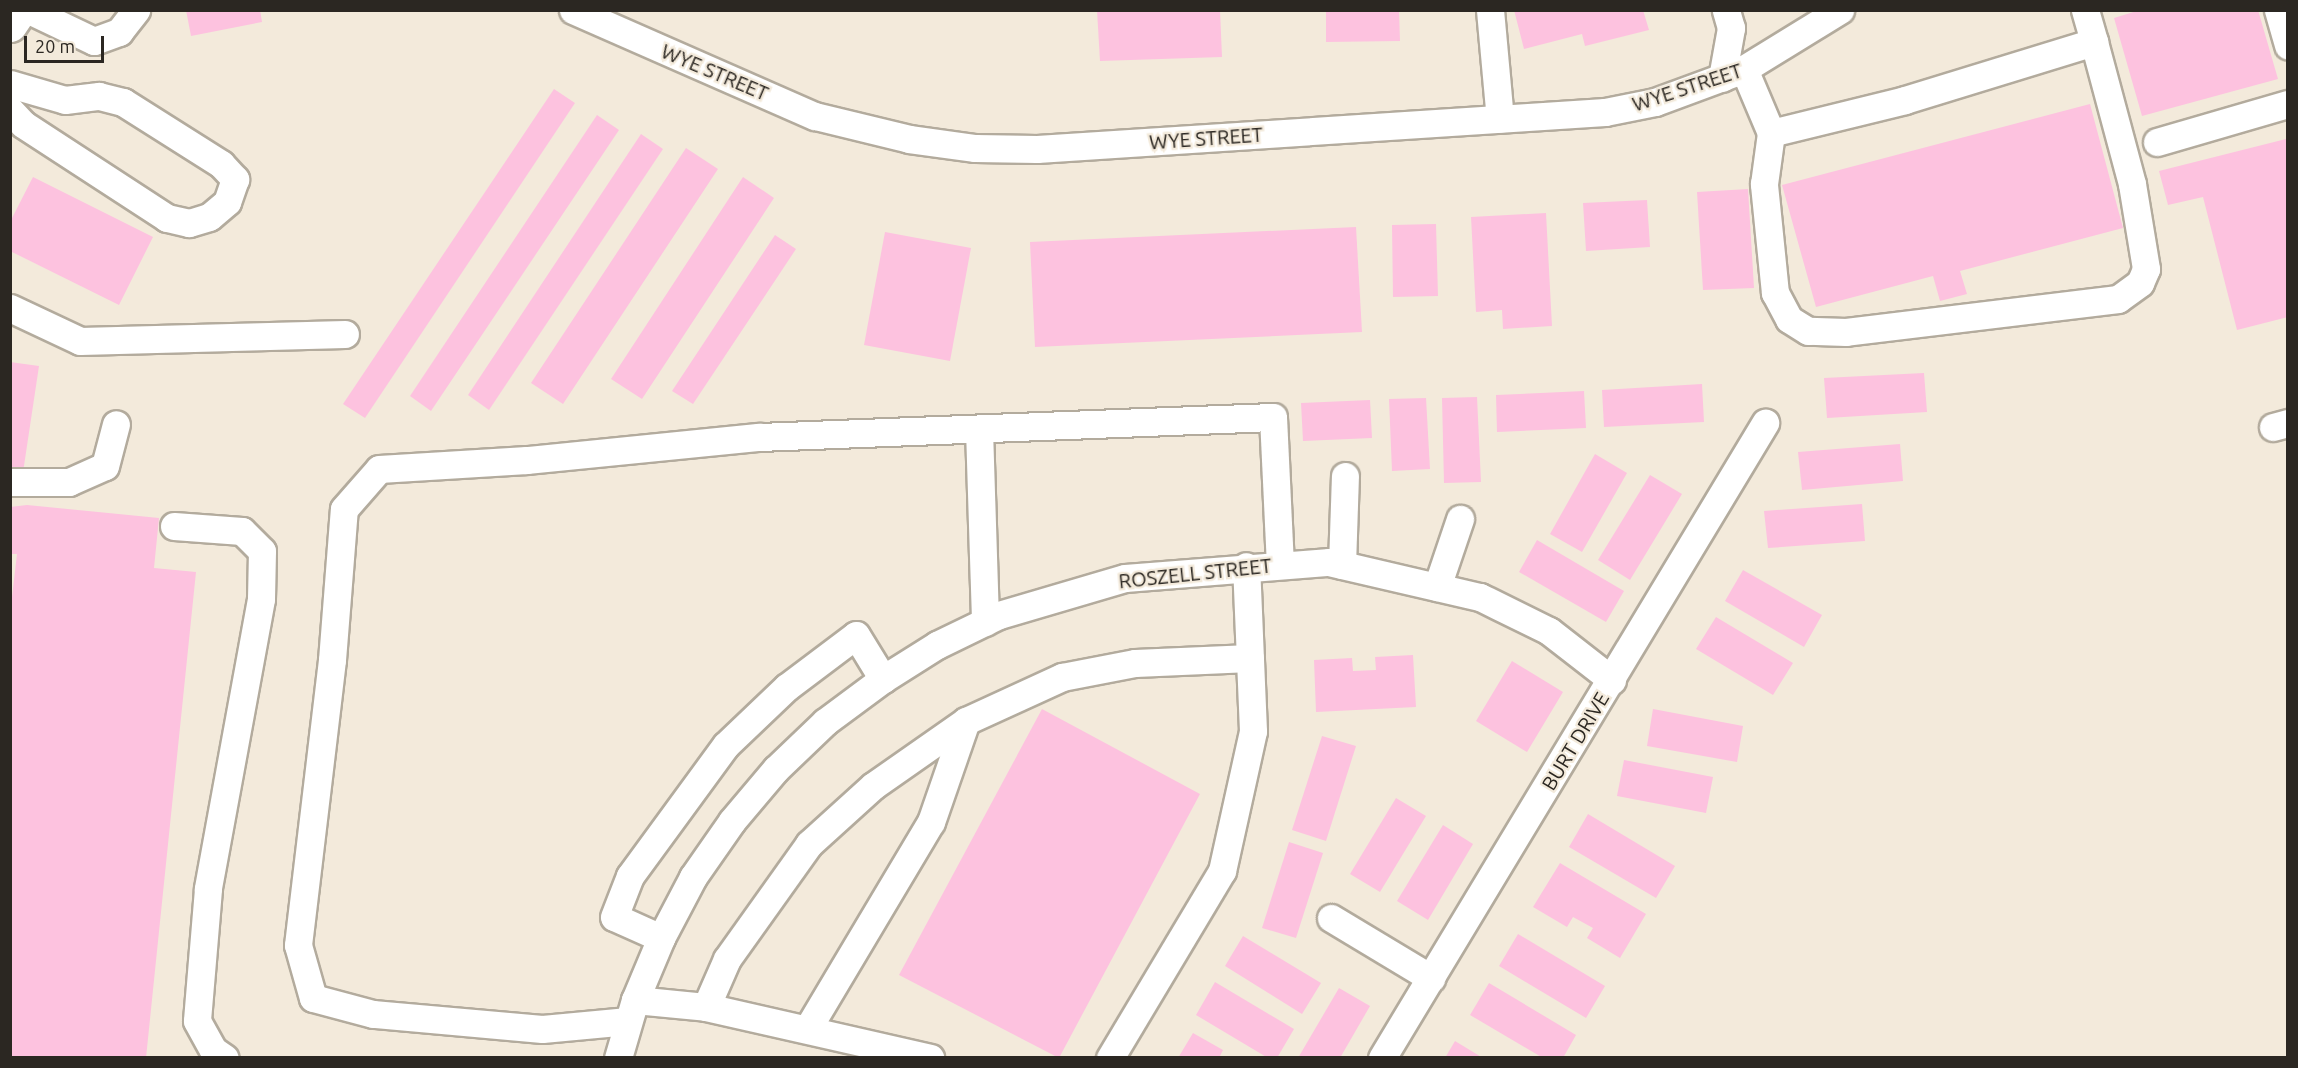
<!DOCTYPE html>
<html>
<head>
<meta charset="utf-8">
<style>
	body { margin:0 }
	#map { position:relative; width:2298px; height:1068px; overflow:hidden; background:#f3eadb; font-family:Ubuntu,sans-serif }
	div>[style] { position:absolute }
	.building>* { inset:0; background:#fdc2df }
	.roads { filter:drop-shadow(2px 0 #b3ab9d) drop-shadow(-2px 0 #b3ab9d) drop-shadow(0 2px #b3ab9d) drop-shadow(0 -2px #b3ab9d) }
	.minor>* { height:27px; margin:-13.5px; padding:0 13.5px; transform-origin:13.5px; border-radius:13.5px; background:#fff }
	.major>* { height:33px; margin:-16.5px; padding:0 16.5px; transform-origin:16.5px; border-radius:16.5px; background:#fff }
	span { translate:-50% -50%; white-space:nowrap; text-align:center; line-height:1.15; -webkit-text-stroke:4.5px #f3eadb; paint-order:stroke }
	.street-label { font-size:20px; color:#2b2722 }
	.frame { position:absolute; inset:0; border:12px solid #2b2722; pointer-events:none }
	.scale { position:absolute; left:24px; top:36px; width:80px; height:27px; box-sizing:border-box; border:3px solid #2b2722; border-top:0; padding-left:8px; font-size:18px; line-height:21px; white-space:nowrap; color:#2b2722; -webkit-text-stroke:4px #f3eadb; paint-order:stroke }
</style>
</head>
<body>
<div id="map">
	<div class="building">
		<i style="clip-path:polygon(186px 10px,260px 10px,262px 22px,191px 36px)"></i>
		<i style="clip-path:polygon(1097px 10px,1220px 10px,1222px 57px,1100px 61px)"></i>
		<i style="clip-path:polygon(1326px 10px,1399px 10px,1400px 41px,1326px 42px)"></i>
		<i style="clip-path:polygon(1514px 10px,1643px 10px,1649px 30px,1585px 46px,1582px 34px,1524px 49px)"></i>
		<i style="clip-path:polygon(2140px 10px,2258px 10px,2278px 79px,2142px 116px,2114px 18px)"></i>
		<i style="clip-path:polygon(554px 89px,575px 103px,365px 418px,343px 404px)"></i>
		<i style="clip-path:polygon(2090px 104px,2123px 228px,1960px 271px,1967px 294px,1940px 301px,1933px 276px,1816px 307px,1782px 185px)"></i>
		<i style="clip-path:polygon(597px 115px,619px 130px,431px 411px,410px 396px)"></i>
		<i style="clip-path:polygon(641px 134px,663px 149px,489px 410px,468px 395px)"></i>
		<i style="clip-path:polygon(2286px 139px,2288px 317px,2237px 330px,2203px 197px,2168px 205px,2159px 171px)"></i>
		<i style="clip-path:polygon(686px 148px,718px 169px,563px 404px,531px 383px)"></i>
		<i style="clip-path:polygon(33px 177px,153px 237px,119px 305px,10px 251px,10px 222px)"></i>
		<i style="clip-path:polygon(743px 177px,774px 198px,642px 399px,611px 379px)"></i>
		<i style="clip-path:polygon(1748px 189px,1754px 288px,1703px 290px,1697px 192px)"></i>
		<i style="clip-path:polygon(1647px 200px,1650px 247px,1586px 251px,1583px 203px)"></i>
		<i style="clip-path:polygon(1546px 213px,1552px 326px,1503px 329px,1502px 310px,1476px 312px,1471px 217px)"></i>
		<i style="clip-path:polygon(1436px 224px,1438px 296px,1393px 297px,1392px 225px)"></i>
		<i style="clip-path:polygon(1356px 227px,1362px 332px,1035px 347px,1030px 242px)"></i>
		<i style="clip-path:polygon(885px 232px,971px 248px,950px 361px,864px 345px)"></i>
		<i style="clip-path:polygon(775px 235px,796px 249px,693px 404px,672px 391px)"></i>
		<i style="clip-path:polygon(10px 362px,39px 366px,22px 479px,10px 477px)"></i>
		<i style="clip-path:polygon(1924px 373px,1927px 412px,1827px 418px,1824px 378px)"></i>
		<i style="clip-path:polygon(1702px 384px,1704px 422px,1604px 427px,1602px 390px)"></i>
		<i style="clip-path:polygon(1584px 391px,1586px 428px,1497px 432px,1496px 395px)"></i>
		<i style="clip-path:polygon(1477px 397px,1481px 482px,1444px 483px,1442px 398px)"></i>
		<i style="clip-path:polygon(1426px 398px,1430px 469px,1392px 471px,1389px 399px)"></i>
		<i style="clip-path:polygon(1370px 400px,1372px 438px,1303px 441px,1301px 403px)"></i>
		<i style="clip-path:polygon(1900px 444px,1903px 481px,1802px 490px,1798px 452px)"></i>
		<i style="clip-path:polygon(1595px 454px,1627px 473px,1582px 552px,1550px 534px)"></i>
		<i style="clip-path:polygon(1650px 475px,1682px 494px,1630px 580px,1598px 560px)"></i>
		<i style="clip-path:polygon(1862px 504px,1865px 541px,1768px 548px,1764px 511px)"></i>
		<i style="clip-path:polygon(27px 505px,159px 518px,154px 568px,196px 572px,146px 1058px,10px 1058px,10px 614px,17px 554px,10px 554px,10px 507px)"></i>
		<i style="clip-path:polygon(1537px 540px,1624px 591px,1606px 622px,1519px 572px)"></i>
		<i style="clip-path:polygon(1743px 570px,1822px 615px,1804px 647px,1725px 601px)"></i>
		<i style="clip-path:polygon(1716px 617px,1793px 663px,1773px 695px,1696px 649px)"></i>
		<i style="clip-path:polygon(1413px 655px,1416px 707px,1316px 712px,1314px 660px,1352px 658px,1353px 671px,1376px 670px,1375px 657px)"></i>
		<i style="clip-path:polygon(1512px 661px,1563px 692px,1527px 752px,1476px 721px)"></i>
		<i style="clip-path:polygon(1042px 709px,1200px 794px,1059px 1058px,899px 975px)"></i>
		<i style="clip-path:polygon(1653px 709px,1743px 726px,1737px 762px,1647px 746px)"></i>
		<i style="clip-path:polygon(1322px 736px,1356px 746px,1326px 841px,1292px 830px)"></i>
		<i style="clip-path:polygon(1624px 760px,1713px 777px,1706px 813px,1617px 796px)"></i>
		<i style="clip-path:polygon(1396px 798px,1426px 816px,1380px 892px,1350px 874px)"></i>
		<i style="clip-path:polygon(1588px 814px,1675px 866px,1656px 898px,1569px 847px)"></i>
		<i style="clip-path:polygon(1443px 825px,1473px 844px,1428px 920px,1397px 901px)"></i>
		<i style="clip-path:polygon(1289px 842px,1323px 853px,1296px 938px,1262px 928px)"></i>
		<i style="clip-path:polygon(1560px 863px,1646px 914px,1620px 958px,1587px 938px,1593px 928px,1573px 917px,1567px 927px,1533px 907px)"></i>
		<i style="clip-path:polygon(1518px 934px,1605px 986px,1586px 1018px,1499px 966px)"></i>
		<i style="clip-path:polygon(1243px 936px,1321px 983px,1302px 1014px,1225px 966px)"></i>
		<i style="clip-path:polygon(1215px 982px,1294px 1029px,1277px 1058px,1268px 1058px,1196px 1015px)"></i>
		<i style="clip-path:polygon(1489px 983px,1576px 1035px,1563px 1058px,1543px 1058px,1470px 1015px)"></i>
		<i style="clip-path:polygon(1339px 988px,1370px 1006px,1340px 1058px,1298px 1058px)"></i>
		<i style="clip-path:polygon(1193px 1033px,1223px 1050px,1219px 1058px,1178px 1058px)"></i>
		<i style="clip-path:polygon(1455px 1041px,1483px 1058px,1445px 1058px)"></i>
	</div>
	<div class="roads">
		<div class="minor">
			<i style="left:29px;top:10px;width:72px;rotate:25.5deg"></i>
			<i style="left:94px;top:41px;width:27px;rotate:-20deg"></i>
			<i style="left:119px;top:32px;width:28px;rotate:-52deg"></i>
			<i style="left:573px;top:10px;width:264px;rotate:23.7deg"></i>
			<i style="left:815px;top:116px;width:97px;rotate:13.7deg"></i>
			<i style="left:909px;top:139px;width:67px;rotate:7.8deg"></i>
			<i style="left:975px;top:148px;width:62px;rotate:0.9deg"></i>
			<i style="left:1037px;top:149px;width:569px;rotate:-3.73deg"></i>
			<i style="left:1605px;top:112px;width:51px;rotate:-11.3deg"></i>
			<i style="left:1655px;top:102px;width:95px;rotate:-20.3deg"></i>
			<i style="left:1744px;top:69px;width:113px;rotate:-31.6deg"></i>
			<i style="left:1490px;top:10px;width:109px;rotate:84.8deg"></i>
			<i style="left:2085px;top:10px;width:33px;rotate:74deg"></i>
			<i style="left:2094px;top:42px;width:147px;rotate:75deg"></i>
			<i style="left:2132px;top:184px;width:86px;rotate:80.6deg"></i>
			<i style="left:2146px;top:269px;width:15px;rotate:113deg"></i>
			<i style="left:2140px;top:283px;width:27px;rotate:144deg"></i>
			<i style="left:2118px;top:299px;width:274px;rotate:173.1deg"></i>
			<i style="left:1846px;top:332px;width:38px;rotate:-178deg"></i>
			<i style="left:1808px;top:331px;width:22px;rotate:-148deg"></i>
			<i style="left:1789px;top:319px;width:30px;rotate:-118deg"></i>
			<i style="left:1775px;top:293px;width:110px;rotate:-95.8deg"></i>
			<i style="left:1764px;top:184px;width:51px;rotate:-82.2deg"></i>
			<i style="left:1771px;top:133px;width:138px;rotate:-13.8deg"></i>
			<i style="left:1905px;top:100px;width:198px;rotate:-17.1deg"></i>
			<i style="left:2278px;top:10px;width:37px;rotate:74deg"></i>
			<i style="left:1744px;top:69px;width:69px;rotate:67.1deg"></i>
			<i style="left:1722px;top:78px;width:51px;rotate:-79.8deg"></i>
			<i style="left:1731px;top:28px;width:19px;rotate:-106deg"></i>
			<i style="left:10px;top:84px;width:57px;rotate:16.2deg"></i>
			<i style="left:65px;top:100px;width:34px;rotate:-7deg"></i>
			<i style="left:99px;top:96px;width:25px;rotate:14deg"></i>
			<i style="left:123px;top:102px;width:116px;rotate:32.3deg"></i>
			<i style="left:221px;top:164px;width:21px;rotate:47deg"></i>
			<i style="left:235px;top:179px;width:24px;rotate:109deg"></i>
			<i style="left:227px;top:202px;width:23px;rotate:140deg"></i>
			<i style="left:209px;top:217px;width:21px;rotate:163deg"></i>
			<i style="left:189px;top:223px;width:23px;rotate:-167deg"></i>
			<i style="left:167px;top:218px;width:172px;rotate:-146.9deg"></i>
			<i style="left:23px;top:124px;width:19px;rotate:-133deg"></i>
			<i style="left:2157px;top:142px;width:136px;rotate:-16.2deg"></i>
			<i style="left:10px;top:308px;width:77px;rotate:25.2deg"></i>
			<i style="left:80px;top:341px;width:265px;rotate:-1.5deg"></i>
			<i style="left:2273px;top:427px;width:16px;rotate:-15deg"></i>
			<i style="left:979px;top:429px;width:193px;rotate:88.2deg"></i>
			<i style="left:10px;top:482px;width:59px"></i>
			<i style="left:69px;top:482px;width:39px;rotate:-24deg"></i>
			<i style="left:105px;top:466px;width:43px;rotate:-75.3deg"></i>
			<i style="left:174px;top:526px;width:68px;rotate:4.2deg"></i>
			<i style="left:242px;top:531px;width:28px;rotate:45deg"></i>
			<i style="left:262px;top:551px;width:48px;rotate:91.2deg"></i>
			<i style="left:261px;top:599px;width:295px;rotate:100.4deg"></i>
			<i style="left:208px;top:889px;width:132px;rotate:94.8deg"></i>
			<i style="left:197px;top:1021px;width:33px;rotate:61deg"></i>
			<i style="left:213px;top:1050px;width:14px;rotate:34deg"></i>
			<i style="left:1342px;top:565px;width:89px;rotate:-88.1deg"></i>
			<i style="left:1437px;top:587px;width:72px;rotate:-71.3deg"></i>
			<i style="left:1331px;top:918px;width:117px;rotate:31deg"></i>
			<i style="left:661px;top:938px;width:51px;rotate:-155.9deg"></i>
			<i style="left:614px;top:917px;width:44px;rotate:-68.7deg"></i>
			<i style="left:630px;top:876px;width:162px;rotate:-53.8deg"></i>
			<i style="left:726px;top:745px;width:84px;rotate:-43.6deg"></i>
			<i style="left:787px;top:687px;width:86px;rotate:-37deg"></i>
			<i style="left:856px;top:635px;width:52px;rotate:58.5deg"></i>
			<i style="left:635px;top:1000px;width:71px;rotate:5.6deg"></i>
			<i style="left:706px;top:1007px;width:230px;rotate:12.8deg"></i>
			<i style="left:706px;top:1007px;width:52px;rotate:-66.4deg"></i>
			<i style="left:727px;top:959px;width:141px;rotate:-54.5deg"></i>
			<i style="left:809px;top:844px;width:86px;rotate:-42.2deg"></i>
			<i style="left:873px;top:786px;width:113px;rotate:-35deg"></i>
			<i style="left:966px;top:721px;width:106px;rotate:-24.6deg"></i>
			<i style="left:1062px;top:677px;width:74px;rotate:-10.9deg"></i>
			<i style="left:1135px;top:663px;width:115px;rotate:-2.5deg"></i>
			<i style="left:628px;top:1021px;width:86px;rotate:174.7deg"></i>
			<i style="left:542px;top:1029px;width:170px;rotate:-174.9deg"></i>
			<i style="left:373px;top:1014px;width:62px;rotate:-165.1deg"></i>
			<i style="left:313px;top:998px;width:55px;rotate:-105.8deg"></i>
			<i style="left:298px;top:945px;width:287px;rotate:-83.2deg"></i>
			<i style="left:332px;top:660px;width:151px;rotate:-85.5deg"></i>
			<i style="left:344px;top:509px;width:53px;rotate:-48.8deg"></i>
			<i style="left:379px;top:469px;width:148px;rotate:-3.5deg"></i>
			<i style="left:527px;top:460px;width:233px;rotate:-5.7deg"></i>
			<i style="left:759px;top:437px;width:514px;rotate:-2.23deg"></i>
			<i style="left:1273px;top:417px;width:148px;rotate:87.3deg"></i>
			<i style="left:808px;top:1028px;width:240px;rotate:-59.2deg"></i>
			<i style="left:931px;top:822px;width:107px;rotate:-70.9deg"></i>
			<i style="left:618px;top:1058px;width:60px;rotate:-73.7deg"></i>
			<i style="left:635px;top:1000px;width:67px;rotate:-67.2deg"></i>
			<i style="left:661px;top:938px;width:69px;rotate:-62.3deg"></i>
			<i style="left:693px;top:877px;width:68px;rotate:-55.1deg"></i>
			<i style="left:732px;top:821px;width:68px;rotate:-49.8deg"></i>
			<i style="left:776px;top:769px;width:68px;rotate:-43.8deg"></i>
			<i style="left:825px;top:722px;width:72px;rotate:-36.6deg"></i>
			<i style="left:883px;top:679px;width:64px;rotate:-32.2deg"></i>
			<i style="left:937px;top:645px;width:69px;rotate:-25.8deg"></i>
			<i style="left:999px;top:615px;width:131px;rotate:-16.4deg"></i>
			<i style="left:1125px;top:578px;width:205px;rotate:-4.5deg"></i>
			<i style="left:1329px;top:562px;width:155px;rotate:13.1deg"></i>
			<i style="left:1480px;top:597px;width:77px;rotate:26.2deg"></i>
			<i style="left:1549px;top:631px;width:80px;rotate:37.9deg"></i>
			<i style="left:1110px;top:1058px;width:218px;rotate:-59.1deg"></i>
			<i style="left:1222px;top:871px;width:143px;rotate:-77.5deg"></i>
			<i style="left:1253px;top:731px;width:165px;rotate:-92.4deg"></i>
			<i style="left:1382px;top:1058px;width:742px;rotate:-58.9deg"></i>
		</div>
		<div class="major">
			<i style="left:10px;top:25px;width:18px;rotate:-56deg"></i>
		</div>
	</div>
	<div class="street-label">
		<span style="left:715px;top:72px;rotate:23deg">WYE STREET</span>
		<span style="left:1687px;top:87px;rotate:-18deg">WYE STREET</span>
		<span style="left:1206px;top:138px;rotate:-4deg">WYE STREET</span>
		<span style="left:1195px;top:573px;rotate:-6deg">ROSZELL STREET</span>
		<span style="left:1575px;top:741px;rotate:-59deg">BURT DRIVE</span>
	</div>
	<div class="frame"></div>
	<div class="scale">20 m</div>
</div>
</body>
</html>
